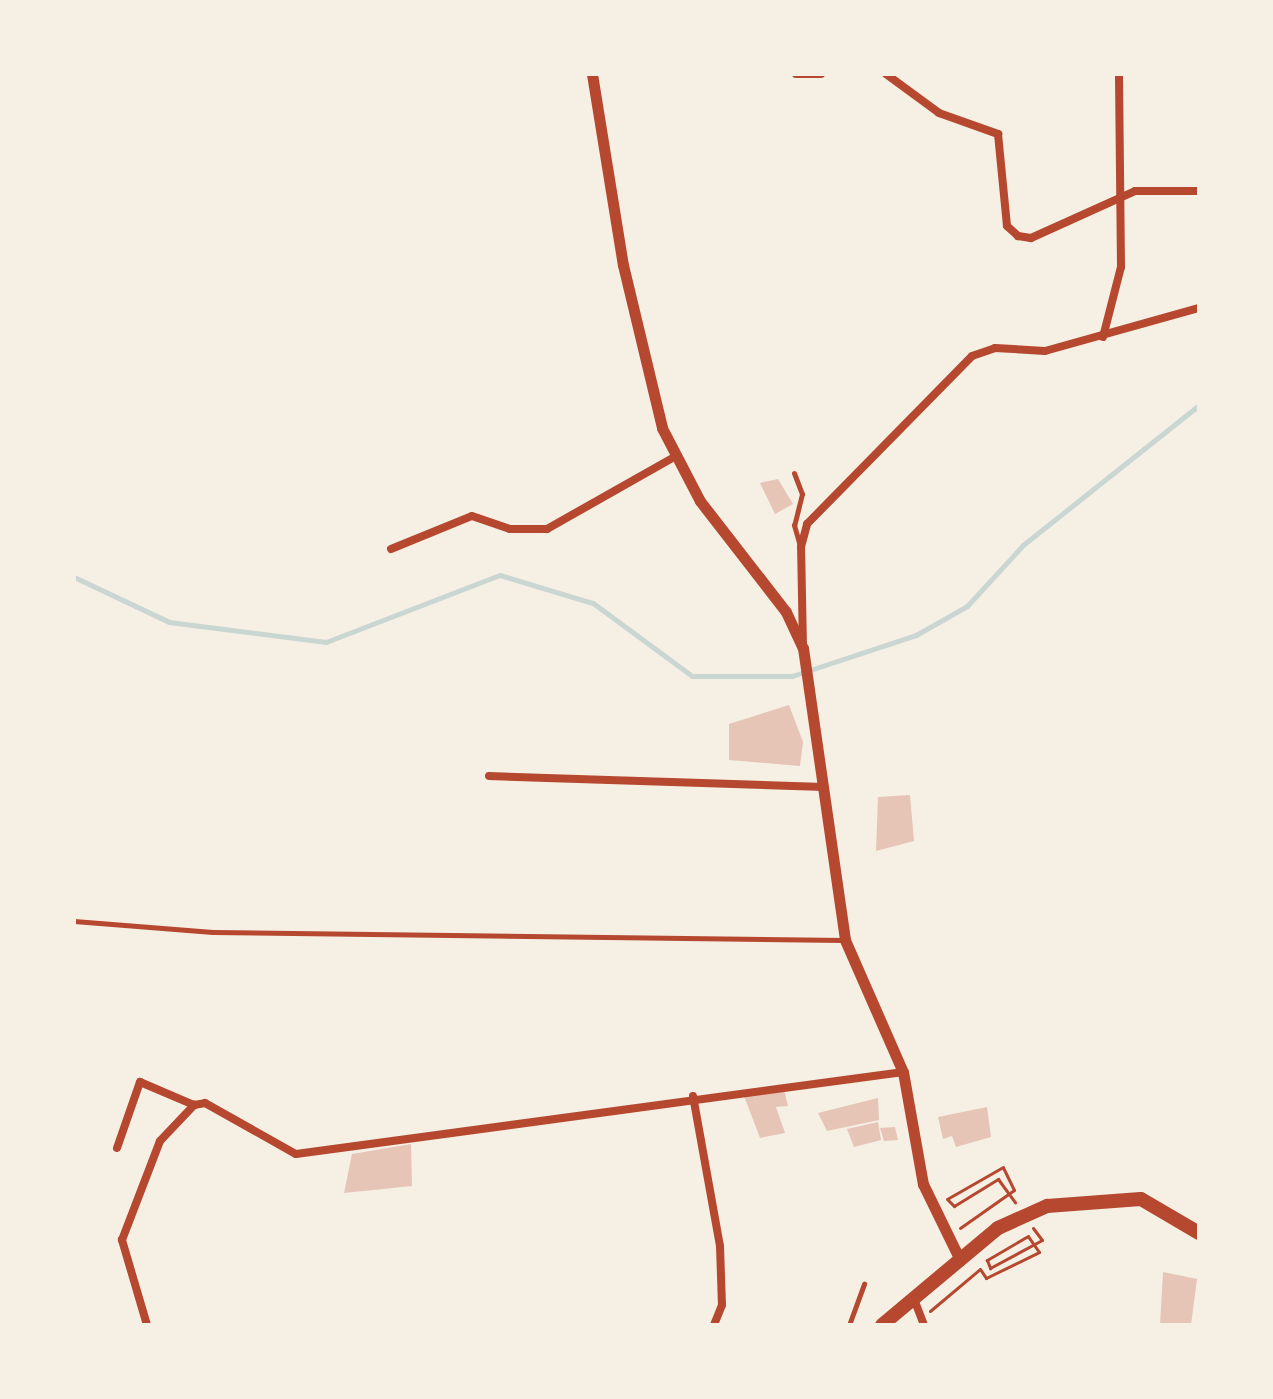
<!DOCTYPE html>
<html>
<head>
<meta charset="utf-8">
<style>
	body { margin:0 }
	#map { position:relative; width:1273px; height:1399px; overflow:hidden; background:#f6efe4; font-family:Literata,serif }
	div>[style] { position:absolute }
	.stream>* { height:5px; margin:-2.5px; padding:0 2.5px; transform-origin:2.5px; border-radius:2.5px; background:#c9d6d2 }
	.building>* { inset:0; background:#e6c5b7 }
	.path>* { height:3px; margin:-1.5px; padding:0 1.5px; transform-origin:1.5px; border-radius:1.5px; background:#b5482f }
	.service>* { height:5px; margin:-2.5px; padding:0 2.5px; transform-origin:2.5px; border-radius:2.5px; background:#b5482f }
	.minor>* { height:8px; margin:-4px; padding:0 4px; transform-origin:4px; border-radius:4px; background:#b5482f }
	.tertiary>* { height:11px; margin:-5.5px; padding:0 5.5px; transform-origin:5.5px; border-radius:5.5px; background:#b5482f }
	.primary>* { height:14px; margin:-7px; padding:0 7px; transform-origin:7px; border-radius:7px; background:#b5482f }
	span { translate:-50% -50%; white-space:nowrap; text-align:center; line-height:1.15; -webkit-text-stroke:8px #f6efe4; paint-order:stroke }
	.frame { position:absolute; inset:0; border:76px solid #f6efe4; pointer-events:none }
</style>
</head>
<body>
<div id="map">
	<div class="stream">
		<i style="left:74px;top:577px;width:105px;rotate:25.3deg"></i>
		<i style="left:169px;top:622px;width:158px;rotate:7.3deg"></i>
		<i style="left:326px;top:642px;width:186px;rotate:-21.1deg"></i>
		<i style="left:500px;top:575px;width:97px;rotate:16.8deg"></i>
		<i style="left:593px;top:603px;width:123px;rotate:36.4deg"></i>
		<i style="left:692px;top:676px;width:100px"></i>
		<i style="left:792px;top:676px;width:131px;rotate:-18.3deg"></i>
		<i style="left:916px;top:635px;width:59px;rotate:-29.6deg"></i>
		<i style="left:967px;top:606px;width:83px;rotate:-47.4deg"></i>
		<i style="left:1023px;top:545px;width:225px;rotate:-38.5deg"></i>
	</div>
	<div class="building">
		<i style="clip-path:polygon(778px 479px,793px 504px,775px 514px,760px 483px)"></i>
		<i style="clip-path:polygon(789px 705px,803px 742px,800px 766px,729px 760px,729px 724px)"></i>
		<i style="clip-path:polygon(910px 795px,914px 841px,876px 851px,878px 797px)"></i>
		<i style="clip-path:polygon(784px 1090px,788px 1106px,776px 1107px,785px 1133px,760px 1138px,744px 1096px)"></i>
		<i style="clip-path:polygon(878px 1098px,879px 1120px,827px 1131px,818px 1113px)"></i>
		<i style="clip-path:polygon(987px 1107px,991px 1137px,956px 1147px,952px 1136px,943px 1139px,938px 1117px)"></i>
		<i style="clip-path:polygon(878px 1122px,881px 1140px,854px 1147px,847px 1129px)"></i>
		<i style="clip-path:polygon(895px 1127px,898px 1140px,884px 1141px,880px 1128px)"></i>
		<i style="clip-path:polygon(411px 1144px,412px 1186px,344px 1193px,352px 1154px)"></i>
		<i style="clip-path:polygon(1163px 1272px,1197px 1279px,1191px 1325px,1160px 1325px)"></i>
	</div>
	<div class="path">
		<i style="left:960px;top:1228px;width:66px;rotate:-35.1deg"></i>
		<i style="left:1014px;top:1190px;width:25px;rotate:-116deg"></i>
		<i style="left:1003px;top:1167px;width:64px;rotate:150.3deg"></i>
		<i style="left:947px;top:1199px;width:10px;rotate:45deg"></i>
		<i style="left:954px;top:1206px;width:52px;rotate:-31.5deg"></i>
		<i style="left:998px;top:1179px;width:29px;rotate:54deg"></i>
		<i style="left:930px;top:1311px;width:65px;rotate:-40deg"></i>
		<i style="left:980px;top:1269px;width:11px;rotate:56deg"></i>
		<i style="left:986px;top:1278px;width:59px;rotate:-26.1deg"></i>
		<i style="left:1039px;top:1252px;width:19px;rotate:-125deg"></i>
		<i style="left:1028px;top:1236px;width:48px;rotate:149.7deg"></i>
		<i style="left:987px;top:1260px;width:9px;rotate:69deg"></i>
		<i style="left:990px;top:1268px;width:59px;rotate:-28.3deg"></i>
		<i style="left:1042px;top:1240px;width:15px;rotate:-127deg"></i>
	</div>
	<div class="service">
		<i style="left:794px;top:473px;width:22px;rotate:69deg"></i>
		<i style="left:802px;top:494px;width:32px;rotate:104deg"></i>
		<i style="left:794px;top:525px;width:22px;rotate:74deg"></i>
		<i style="left:74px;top:921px;width:139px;rotate:4.5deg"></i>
		<i style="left:213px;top:932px;width:631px;rotate:0.73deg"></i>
		<i style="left:849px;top:1325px;width:44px;rotate:-69.9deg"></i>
	</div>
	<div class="minor">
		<i style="left:796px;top:74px;width:25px"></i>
		<i style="left:886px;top:74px;width:66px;rotate:36.3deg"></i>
		<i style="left:939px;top:113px;width:63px;rotate:19.6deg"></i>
		<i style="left:998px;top:134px;width:92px;rotate:84.4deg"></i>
		<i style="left:1007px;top:226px;width:15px;rotate:42deg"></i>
		<i style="left:1018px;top:236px;width:13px;rotate:9deg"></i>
		<i style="left:1031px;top:238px;width:114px;rotate:-24.3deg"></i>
		<i style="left:1135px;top:191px;width:64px"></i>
		<i style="left:1103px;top:337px;width:72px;rotate:-75.6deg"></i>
		<i style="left:1121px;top:267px;width:193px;rotate:-90.6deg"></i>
		<i style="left:391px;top:549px;width:87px;rotate:-22.2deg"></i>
		<i style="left:472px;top:516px;width:40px;rotate:18.9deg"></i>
		<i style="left:510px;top:529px;width:37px"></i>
		<i style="left:547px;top:529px;width:148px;rotate:-29.5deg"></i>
		<i style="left:803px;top:648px;width:101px;rotate:-91.1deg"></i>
		<i style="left:801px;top:547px;width:24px;rotate:-75deg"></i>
		<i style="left:807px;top:524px;width:235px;rotate:-45.5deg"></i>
		<i style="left:972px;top:356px;width:24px;rotate:-19deg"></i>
		<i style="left:995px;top:348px;width:50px;rotate:3.4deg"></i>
		<i style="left:1045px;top:351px;width:160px;rotate:-15.6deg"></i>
		<i style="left:489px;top:776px;width:335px;rotate:1.9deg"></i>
		<i style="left:693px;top:1096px;width:152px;rotate:79.8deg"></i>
		<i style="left:720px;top:1246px;width:59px;rotate:88.1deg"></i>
		<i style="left:722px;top:1305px;width:22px;rotate:112deg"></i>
		<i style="left:117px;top:1148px;width:70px;rotate:-70.8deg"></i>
		<i style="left:140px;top:1082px;width:59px;rotate:23.1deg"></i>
		<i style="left:914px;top:1299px;width:28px;rotate:69deg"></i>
		<i style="left:147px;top:1325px;width:89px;rotate:-106.4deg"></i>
		<i style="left:122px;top:1240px;width:106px;rotate:-69deg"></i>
		<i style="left:160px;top:1141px;width:50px;rotate:-46.6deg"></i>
		<i style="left:194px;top:1105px;width:11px;rotate:-10deg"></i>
		<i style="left:205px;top:1103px;width:104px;rotate:29.3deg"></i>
		<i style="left:296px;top:1154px;width:613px;rotate:-7.69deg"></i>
	</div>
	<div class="tertiary">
		<i style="left:592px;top:74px;width:193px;rotate:80.8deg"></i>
		<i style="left:623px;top:265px;width:168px;rotate:76.5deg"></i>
		<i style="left:662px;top:428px;width:82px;rotate:62.5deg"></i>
		<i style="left:700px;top:501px;width:140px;rotate:52.2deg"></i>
		<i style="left:786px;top:612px;width:40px;rotate:65deg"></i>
		<i style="left:803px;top:648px;width:295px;rotate:81.8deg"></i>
		<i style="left:845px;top:940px;width:144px;rotate:66.3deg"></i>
		<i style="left:903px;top:1072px;width:114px;rotate:79.9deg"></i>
		<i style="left:923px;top:1184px;width:85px;rotate:64deg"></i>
	</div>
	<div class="primary">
		<i style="left:882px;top:1325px;width:151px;rotate:-39.9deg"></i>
		<i style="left:998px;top:1228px;width:54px;rotate:-24.2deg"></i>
		<i style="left:1047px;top:1206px;width:94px;rotate:-4.3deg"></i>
		<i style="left:1141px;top:1199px;width:67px;rotate:30.4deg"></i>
	</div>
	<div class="frame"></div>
</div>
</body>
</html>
